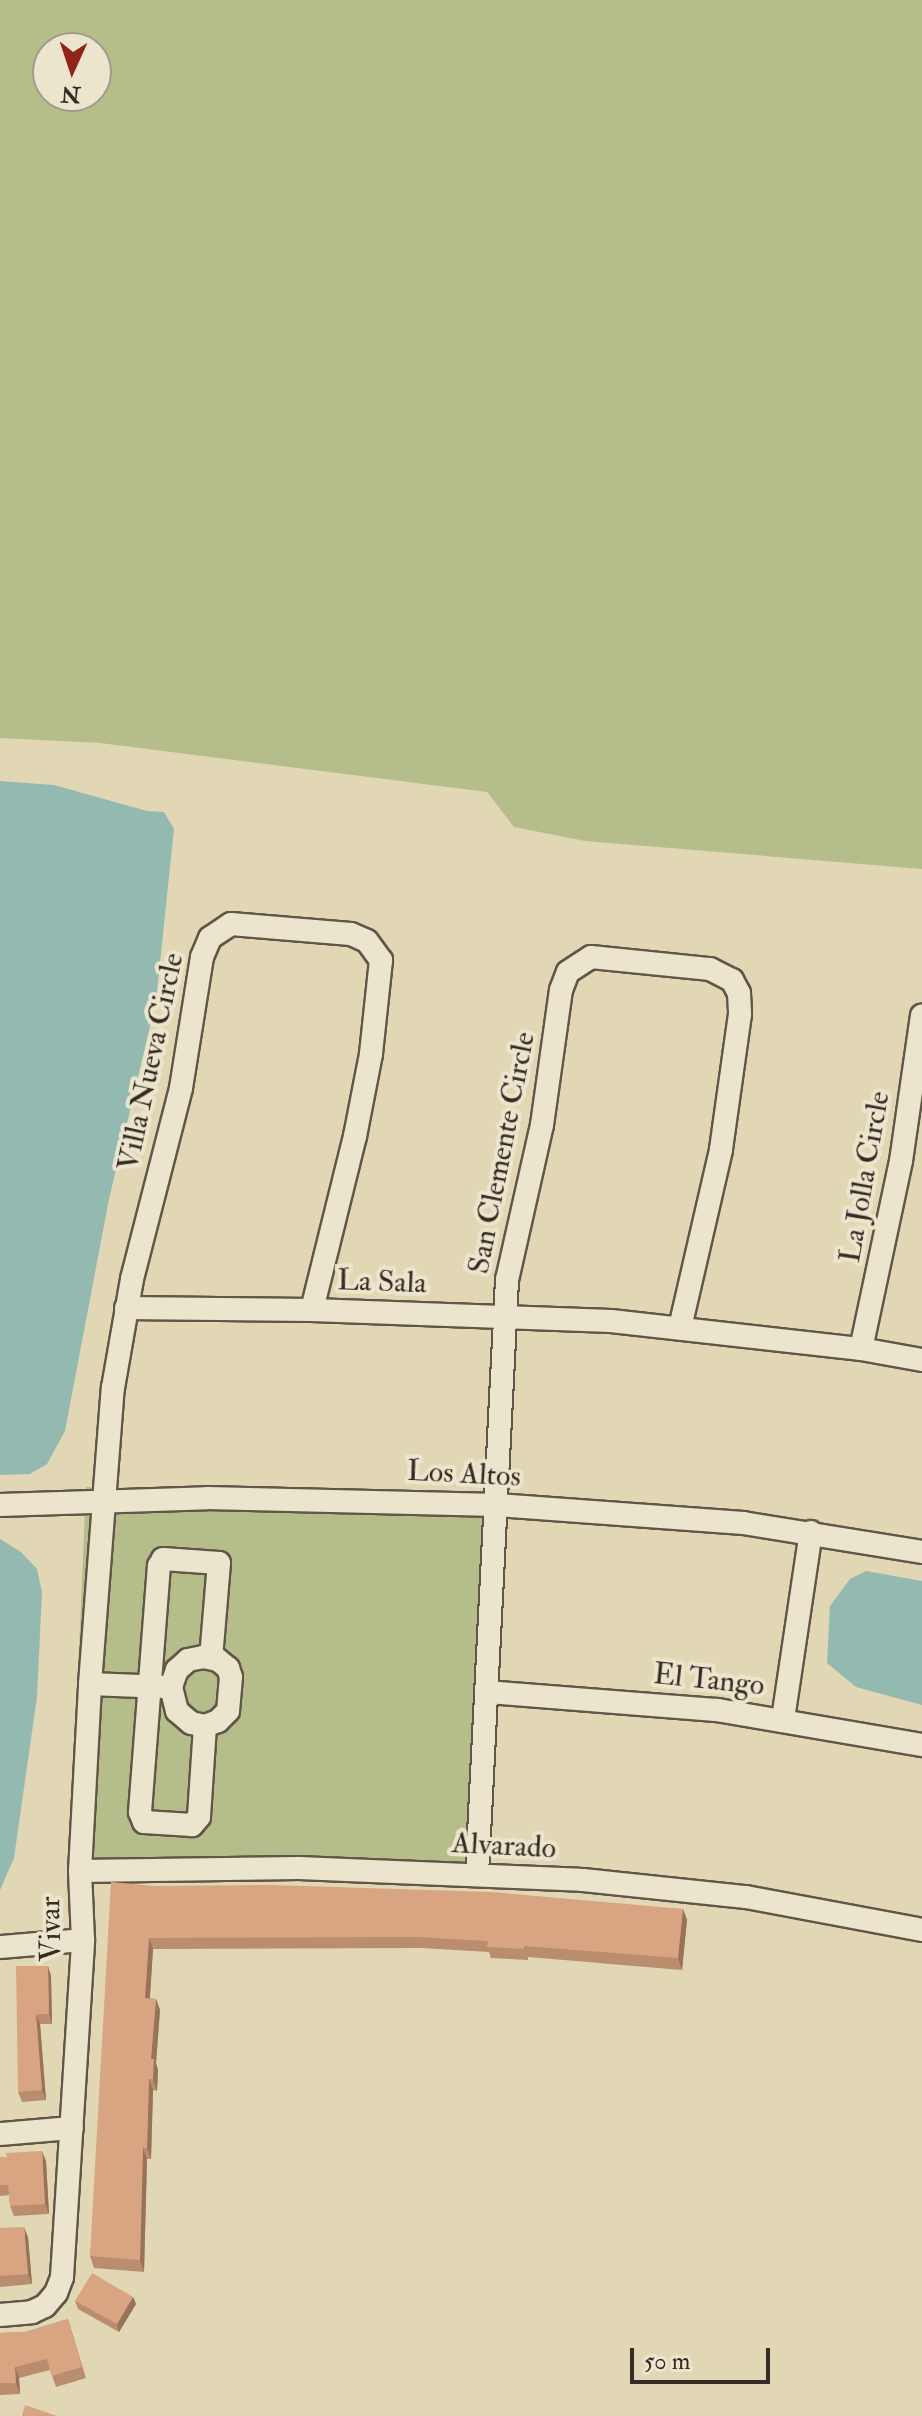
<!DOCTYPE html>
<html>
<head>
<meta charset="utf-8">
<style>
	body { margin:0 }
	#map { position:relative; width:922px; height:2416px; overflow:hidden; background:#e1d7b4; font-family:"IM FELL Double Pica",serif }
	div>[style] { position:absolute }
	.green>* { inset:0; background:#b5be8b }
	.water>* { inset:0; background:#94b9b1 }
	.roads { filter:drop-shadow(2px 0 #615647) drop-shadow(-2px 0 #615647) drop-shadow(0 2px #615647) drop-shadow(0 -2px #615647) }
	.minor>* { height:22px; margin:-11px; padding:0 11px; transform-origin:11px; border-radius:11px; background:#ece5ce }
	.wall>* { inset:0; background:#ba8d6f }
	.shaded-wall>* { inset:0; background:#97735a }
	.building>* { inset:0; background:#d8a481 }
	span { translate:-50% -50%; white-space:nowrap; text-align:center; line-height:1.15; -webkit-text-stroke:8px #ece5ce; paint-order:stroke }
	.street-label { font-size:30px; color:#362b23 }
	.north { position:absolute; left:32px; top:32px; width:80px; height:80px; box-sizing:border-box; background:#ece5ce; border:2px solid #a39b8a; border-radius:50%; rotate:183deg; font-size:22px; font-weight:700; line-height:32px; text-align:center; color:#362b23 }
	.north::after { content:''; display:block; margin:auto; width:28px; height:36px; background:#8f2418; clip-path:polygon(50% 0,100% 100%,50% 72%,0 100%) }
	.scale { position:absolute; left:630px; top:2348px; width:140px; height:36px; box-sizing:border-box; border:4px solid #362b23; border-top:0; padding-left:10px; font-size:24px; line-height:28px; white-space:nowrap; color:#362b23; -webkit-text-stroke:6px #ece5ce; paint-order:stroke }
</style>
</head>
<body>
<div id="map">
	<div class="green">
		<i style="clip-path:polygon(evenodd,0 0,922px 0,922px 869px,585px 841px,514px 827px,487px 792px,100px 743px,0 738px,0 0,48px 48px,96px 48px,96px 96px,48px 96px,48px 48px)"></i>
		<i style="clip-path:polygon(86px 1487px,492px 1498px,483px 1879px,69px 1880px)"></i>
	</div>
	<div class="water">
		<i style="clip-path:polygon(0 781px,54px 785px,147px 811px,164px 812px,174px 829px,156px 1001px,109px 1199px,65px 1431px,47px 1464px,30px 1474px,0 1475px)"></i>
		<i style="clip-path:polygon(0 1539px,21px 1552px,37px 1569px,42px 1592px,37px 1697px,14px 1858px,0 1890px)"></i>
		<i style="clip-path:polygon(866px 1571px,922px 1581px,922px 1705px,856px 1687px,827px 1663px,830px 1606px,850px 1579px)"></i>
	</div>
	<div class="roads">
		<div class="minor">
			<i style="left:126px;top:1308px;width:186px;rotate:0.6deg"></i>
			<i style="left:312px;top:1310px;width:299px;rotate:2.1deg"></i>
			<i style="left:611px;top:1321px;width:252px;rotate:6.4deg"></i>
			<i style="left:861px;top:1349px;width:62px;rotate:10.2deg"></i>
			<i style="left:861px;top:1349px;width:192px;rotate:-78deg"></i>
			<i style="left:901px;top:1161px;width:147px;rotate:-81.8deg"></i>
			<i style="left:0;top:1505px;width:207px;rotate:-1.9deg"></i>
			<i style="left:207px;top:1498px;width:290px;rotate:1.4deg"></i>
			<i style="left:497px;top:1505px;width:247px;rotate:4.2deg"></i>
			<i style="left:743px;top:1523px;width:181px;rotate:9.2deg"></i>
			<i style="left:203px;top:1657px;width:15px;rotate:11deg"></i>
			<i style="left:218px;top:1660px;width:13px;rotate:39deg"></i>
			<i style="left:228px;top:1668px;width:9px;rotate:72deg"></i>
			<i style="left:231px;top:1677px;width:34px;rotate:95deg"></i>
			<i style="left:228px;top:1711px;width:14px;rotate:135deg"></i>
			<i style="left:218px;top:1721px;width:14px;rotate:159deg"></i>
			<i style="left:205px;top:1726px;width:14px;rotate:-168deg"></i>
			<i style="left:191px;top:1723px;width:18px;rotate:-139deg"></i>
			<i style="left:177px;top:1711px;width:25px;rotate:-104deg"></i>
			<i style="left:171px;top:1687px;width:18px;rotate:-71deg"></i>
			<i style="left:177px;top:1670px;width:15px;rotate:-42deg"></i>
			<i style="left:188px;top:1660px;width:15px;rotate:-11deg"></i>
			<i style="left:90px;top:1684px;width:75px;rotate:2.3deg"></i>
			<i style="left:487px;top:1692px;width:231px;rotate:4.5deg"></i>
			<i style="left:717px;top:1710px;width:208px;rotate:9.7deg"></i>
			<i style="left:783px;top:1719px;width:189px;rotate:-81.5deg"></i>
			<i style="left:205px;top:1726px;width:91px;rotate:93.8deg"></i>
			<i style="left:199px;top:1817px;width:11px;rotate:131deg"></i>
			<i style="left:192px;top:1825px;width:48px;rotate:-176.4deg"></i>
			<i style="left:144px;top:1822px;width:11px;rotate:-112deg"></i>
			<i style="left:140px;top:1812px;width:247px;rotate:-85.6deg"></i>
			<i style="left:159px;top:1566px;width:8px;rotate:-60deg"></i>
			<i style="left:163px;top:1559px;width:56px;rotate:4.1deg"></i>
			<i style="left:219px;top:1563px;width:95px;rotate:94.8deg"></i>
			<i style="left:80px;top:1871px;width:219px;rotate:-0.8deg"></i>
			<i style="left:299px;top:1868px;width:284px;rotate:2.4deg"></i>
			<i style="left:583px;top:1880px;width:164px;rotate:6deg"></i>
			<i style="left:746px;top:1897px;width:179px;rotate:10.6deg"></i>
			<i style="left:477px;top:1874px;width:595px;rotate:-87.11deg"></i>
			<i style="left:507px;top:1280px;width:159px;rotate:-77.3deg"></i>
			<i style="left:542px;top:1125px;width:136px;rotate:-82deg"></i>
			<i style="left:561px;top:990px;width:19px;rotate:-69deg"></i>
			<i style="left:568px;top:972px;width:27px;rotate:-33deg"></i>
			<i style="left:591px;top:957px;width:120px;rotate:5.8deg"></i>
			<i style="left:710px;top:969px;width:25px;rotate:27deg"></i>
			<i style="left:732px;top:980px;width:15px;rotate:62deg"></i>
			<i style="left:739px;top:993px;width:21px;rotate:87deg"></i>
			<i style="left:740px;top:1014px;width:137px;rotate:98deg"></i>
			<i style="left:721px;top:1150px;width:183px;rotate:103deg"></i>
			<i style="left:0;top:1947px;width:83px;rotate:-4.8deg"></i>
			<i style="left:0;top:2134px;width:72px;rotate:-4.8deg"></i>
			<i style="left:0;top:2315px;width:32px;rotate:-5deg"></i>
			<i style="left:32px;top:2312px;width:14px;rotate:-25deg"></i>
			<i style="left:45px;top:2306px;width:17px;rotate:-50deg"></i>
			<i style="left:56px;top:2293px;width:17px;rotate:-69deg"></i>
			<i style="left:62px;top:2277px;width:338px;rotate:-86.4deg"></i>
			<i style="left:83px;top:1940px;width:69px;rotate:-92.5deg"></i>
			<i style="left:80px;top:1871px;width:187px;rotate:-86.9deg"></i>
			<i style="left:90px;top:1684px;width:297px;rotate:-85.6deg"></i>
			<i style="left:113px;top:1388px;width:111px;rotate:-80.1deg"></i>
			<i style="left:132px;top:1279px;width:197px;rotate:-75.6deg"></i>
			<i style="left:181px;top:1088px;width:133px;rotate:-80.9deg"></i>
			<i style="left:202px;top:957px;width:21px;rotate:-67deg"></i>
			<i style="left:210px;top:938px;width:25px;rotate:-34deg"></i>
			<i style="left:231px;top:924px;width:120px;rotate:4.8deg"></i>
			<i style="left:351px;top:934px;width:17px;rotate:24deg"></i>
			<i style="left:367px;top:941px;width:24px;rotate:54deg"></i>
			<i style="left:381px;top:960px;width:95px;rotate:96.1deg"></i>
			<i style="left:371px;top:1054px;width:84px;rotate:101deg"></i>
			<i style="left:355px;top:1136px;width:179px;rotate:103.9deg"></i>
		</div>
	</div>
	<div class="wall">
		<i style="clip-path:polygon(154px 1886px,683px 1909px,687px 1920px,682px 1970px,528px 1957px,528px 1960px,491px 1958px,489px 1952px,421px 1948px,153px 1949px,150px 1998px,156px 1999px,160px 2010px,156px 2063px,158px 2070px,157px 2091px,153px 2090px,151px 2159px,147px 2159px,144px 2272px,94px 2268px,90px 2256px)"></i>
		<i style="clip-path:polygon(48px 1966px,51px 1976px,52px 2024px,40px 2024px,46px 2100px,22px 2102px,18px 2092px)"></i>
		<i style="clip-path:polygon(0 2157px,46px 2161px,49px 2214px,14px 2216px,10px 2206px,9px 2195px,0 2196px)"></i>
		<i style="clip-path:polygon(0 2228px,28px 2237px,32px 2284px,0 2287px)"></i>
		<i style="clip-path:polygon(133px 2297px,136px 2304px,119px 2332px,78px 2309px,75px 2301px)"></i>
		<i style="clip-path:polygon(68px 2319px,86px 2378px,56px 2387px,50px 2370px,19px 2378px,20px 2394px,0 2395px,0 2333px,25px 2332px)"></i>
	</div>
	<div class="shaded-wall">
		<i style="clip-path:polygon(683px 1909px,687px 1920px,682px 1970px,678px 1958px)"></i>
		<i style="clip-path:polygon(149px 1938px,153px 1949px,149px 2009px,145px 1998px)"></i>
		<i style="clip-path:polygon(48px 1966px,51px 1976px,52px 2024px,49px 2014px)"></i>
		<i style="clip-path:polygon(156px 1999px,160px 2010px,156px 2063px,158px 2070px,157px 2091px,153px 2079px,151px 2059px)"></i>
		<i style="clip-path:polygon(36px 2014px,40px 2024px,46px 2100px,42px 2090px)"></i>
		<i style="clip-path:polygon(149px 2079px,153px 2090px,151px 2159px,147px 2148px)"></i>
		<i style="clip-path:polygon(143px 2148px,147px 2159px,144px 2272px,140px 2260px)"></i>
		<i style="clip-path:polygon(42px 2151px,46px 2161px,49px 2214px,45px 2204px)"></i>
		<i style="clip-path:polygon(24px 2227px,28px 2237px,32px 2284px,28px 2274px)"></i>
		<i style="clip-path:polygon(133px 2297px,136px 2304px,119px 2332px,117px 2324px)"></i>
		<i style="clip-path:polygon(15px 2367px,19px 2378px,20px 2394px,16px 2383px)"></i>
	</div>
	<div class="building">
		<i style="clip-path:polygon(111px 1882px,154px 1886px,270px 1885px,491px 1892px,683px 1909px,678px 1958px,524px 1946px,524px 1949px,487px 1947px,488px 1941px,417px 1937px,149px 1938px,145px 1998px,156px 1999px,151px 2059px,154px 2059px,153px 2079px,149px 2079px,147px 2148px,143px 2148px,140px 2260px,90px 2256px)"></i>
		<i style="clip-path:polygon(16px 1966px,48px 1966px,49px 2014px,36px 2014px,42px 2090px,18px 2092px)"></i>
		<i style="clip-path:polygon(42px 2151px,45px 2204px,10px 2206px,8px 2185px,0 2185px,0 2157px,7px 2157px,6px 2153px)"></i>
		<i style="clip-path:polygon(24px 2227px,28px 2274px,0 2276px,0 2228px)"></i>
		<i style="clip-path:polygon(92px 2273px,133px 2297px,117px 2324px,75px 2301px)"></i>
		<i style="clip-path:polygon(68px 2319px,82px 2367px,52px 2376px,47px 2359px,15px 2367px,16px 2383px,0 2383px,0 2333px,25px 2332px)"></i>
		<i style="clip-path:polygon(25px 2405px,57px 2416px,22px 2416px)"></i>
	</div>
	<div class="street-label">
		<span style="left:151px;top:1062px;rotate:-78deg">Villa Nueva Circle</span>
		<span style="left:502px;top:1153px;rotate:-79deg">San Clemente Circle</span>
		<span style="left:865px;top:1177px;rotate:-80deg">La Jolla Circle</span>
		<span style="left:382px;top:1282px;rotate:2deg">La Sala</span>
		<span style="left:464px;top:1474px;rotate:3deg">Los Altos</span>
		<span style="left:709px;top:1680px;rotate:6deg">El Tango</span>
		<span style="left:504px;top:1846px;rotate:3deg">Alvarado</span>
		<span style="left:51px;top:1929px;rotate:-91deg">Vivar</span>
	</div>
	<div class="north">N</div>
	<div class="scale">50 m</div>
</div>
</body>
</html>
